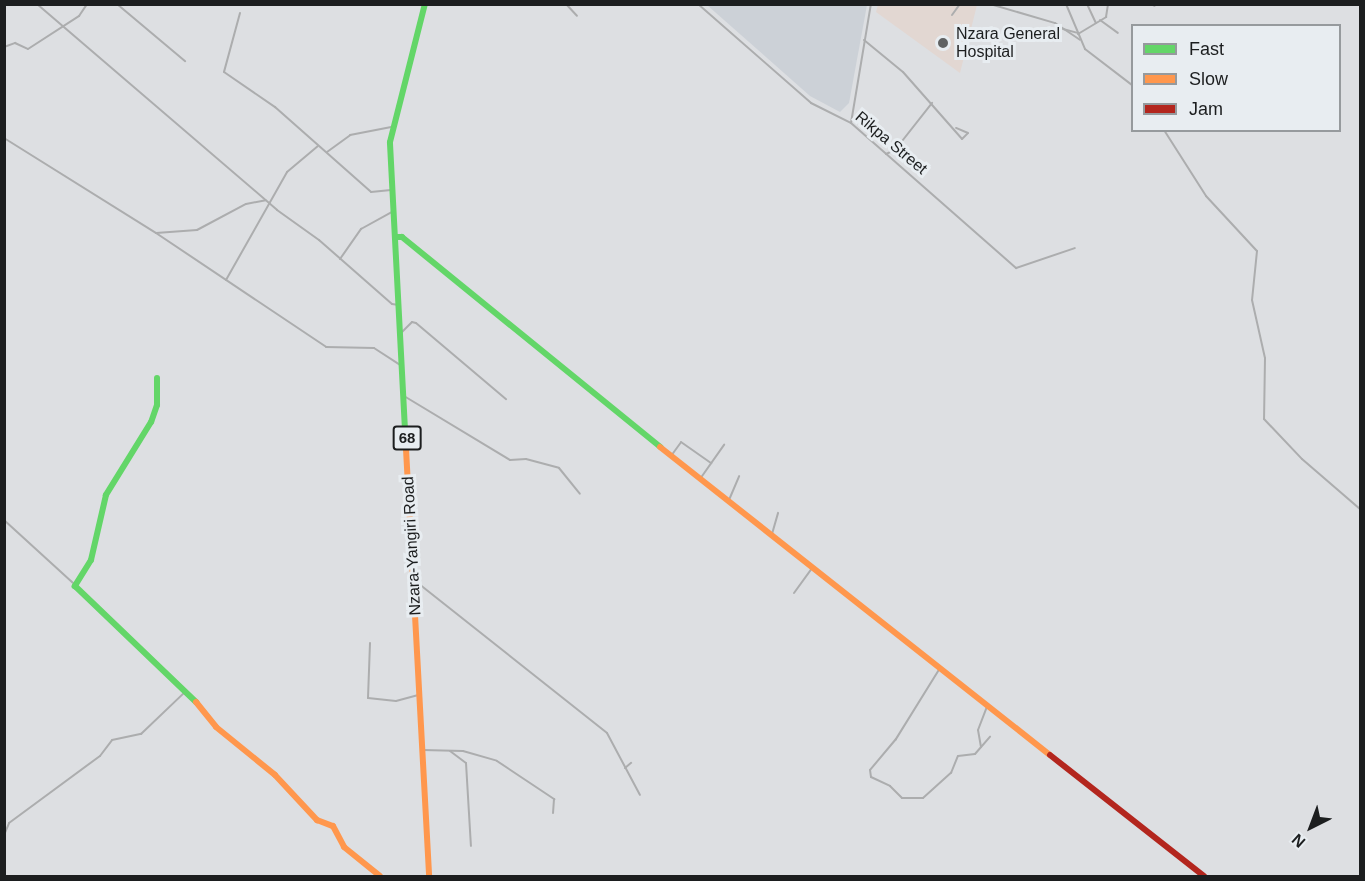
<!DOCTYPE html>
<html>
<head>
<meta charset="utf-8">
<style>
	body { margin:0 }
	#map { position:relative; width:1365px; height:881px; overflow:hidden; background:#dddfe2; font-family:Arial,sans-serif }
	div>[style] { position:absolute }
	.built>* { inset:0; background:#ccd1d7 }
	.medical>* { inset:0; background:#e2d7d2 }
	.street>* { height:2px; margin:-1px; padding:0 1px; transform-origin:1px; border-radius:1px; background:#acadae }
	.fast>* { height:6px; margin:-3px; padding:0 3px; transform-origin:3px; border-radius:3px; background:#63d668 }
	.slow>* { height:6px; margin:-3px; padding:0 3px; transform-origin:3px; border-radius:3px; background:#ff974d }
	.jam>* { height:6px; margin:-3px; padding:0 3px; transform-origin:3px; border-radius:3px; background:#b3261e }
	.dots>* { width:16px; height:16px; translate:-50% -50%; box-sizing:border-box; border:3px solid #e8edf1; border-radius:50% }
	span { translate:-50% -50%; white-space:nowrap; text-align:center; line-height:1.15; -webkit-text-stroke:6px #e8edf1; paint-order:stroke }
	.shield-label span { padding:2px 4px; background:#e8edf1; border:2px solid; border-radius:4px; -webkit-text-stroke-width:0 }
	.shield-label { font-size:15px; color:#1c1e1f; font-weight:700 }
	.poi-label { font-size:16px; color:#1c1e1f }
	.left { translate:0 -50%; text-align:left }
	.street-label { font-size:16px; color:#1c1e1f }
	.frame { position:absolute; inset:0; border:6px solid #1c1e1f; pointer-events:none }
	.legend { position:absolute; left:1131px; top:24px; width:210px; height:108px; box-sizing:border-box; background:#e8edf1; border:2px solid #969a9d; margin:0; padding:8px 10px; list-style:none; font-size:18px; color:#1c1e1f }
	.legend li { display:flex; align-items:center; gap:12px; height:30px }
	.legend b { width:30px; border:2px solid #969a9d }
	.north { position:absolute; left:1281px; top:797px; width:60px; height:60px; -webkit-text-stroke:4px #e8edf1; paint-order:stroke; rotate:222deg; font-size:16px; font-weight:700; line-height:24px; text-align:center; color:#1c1e1f }
	.north::after { content:''; display:block; margin:auto; width:21px; height:27px; background:#1c1e1f; clip-path:polygon(50% 0,100% 100%,50% 72%,0 100%) }
</style>
</head>
<body>
<div id="map">
	<div class="built">
		<i style="clip-path:polygon(707px 5px,867px 5px,849px 103px,840px 112px,810px 96px)"></i>
	</div>
	<div class="medical">
		<i style="clip-path:polygon(878px 5px,977px 5px,960px 73px,876px 12px)"></i>
	</div>
	<div class="street">
		<i style="left:37px;top:4px;width:316px;rotate:40.6deg"></i>
		<i style="left:277px;top:210px;width:52px;rotate:35.5deg"></i>
		<i style="left:319px;top:240px;width:97px;rotate:41.2deg"></i>
		<i style="left:392px;top:304px;width:7px;rotate:8deg"></i>
		<i style="left:117px;top:4px;width:89px;rotate:40deg"></i>
		<i style="left:566px;top:4px;width:16px;rotate:47deg"></i>
		<i style="left:698px;top:4px;width:150px;rotate:41.2deg"></i>
		<i style="left:811px;top:103px;width:45px;rotate:26.6deg"></i>
		<i style="left:851px;top:123px;width:220px;rotate:41.3deg"></i>
		<i style="left:1016px;top:268px;width:62px;rotate:-18.7deg"></i>
		<i style="left:990px;top:4px;width:68px;rotate:16.3deg"></i>
		<i style="left:1055px;top:23px;width:30px;rotate:34deg"></i>
		<i style="left:1066px;top:4px;width:49px;rotate:67.1deg"></i>
		<i style="left:1085px;top:49px;width:59px;rotate:37.5deg"></i>
		<i style="left:1087px;top:4px;width:21px;rotate:65deg"></i>
		<i style="left:1151px;top:4px;width:4px;rotate:27deg"></i>
		<i style="left:240px;top:13px;width:61px;rotate:105.2deg"></i>
		<i style="left:224px;top:72px;width:62px;rotate:34.5deg"></i>
		<i style="left:275px;top:107px;width:128px;rotate:41.5deg"></i>
		<i style="left:371px;top:192px;width:20px;rotate:-6deg"></i>
		<i style="left:952px;top:15px;width:14px;rotate:-54deg"></i>
		<i style="left:1100px;top:20px;width:22px;rotate:36deg"></i>
		<i style="left:1063px;top:29px;width:16px;rotate:15deg"></i>
		<i style="left:1078px;top:34px;width:33px;rotate:-31deg"></i>
		<i style="left:1106px;top:17px;width:13px;rotate:-81deg"></i>
		<i style="left:864px;top:40px;width:50px;rotate:39.4deg"></i>
		<i style="left:903px;top:72px;width:89px;rotate:48.6deg"></i>
		<i style="left:962px;top:139px;width:8px;rotate:-45deg"></i>
		<i style="left:968px;top:133px;width:13px;rotate:-157deg"></i>
		<i style="left:4px;top:47px;width:12px;rotate:-20deg"></i>
		<i style="left:15px;top:43px;width:14px;rotate:25deg"></i>
		<i style="left:28px;top:49px;width:61px;rotate:-32.9deg"></i>
		<i style="left:79px;top:16px;width:14px;rotate:-56deg"></i>
		<i style="left:851px;top:123px;width:121px;rotate:-80.5deg"></i>
		<i style="left:1164px;top:130px;width:78px;rotate:57.5deg"></i>
		<i style="left:1206px;top:196px;width:75px;rotate:47.2deg"></i>
		<i style="left:1257px;top:251px;width:49px;rotate:95.8deg"></i>
		<i style="left:1252px;top:300px;width:59px;rotate:77.4deg"></i>
		<i style="left:1265px;top:358px;width:61px;rotate:90.9deg"></i>
		<i style="left:1264px;top:419px;width:55px;rotate:46.5deg"></i>
		<i style="left:1302px;top:459px;width:77px;rotate:40.8deg"></i>
		<i style="left:4px;top:138px;width:179px;rotate:32deg"></i>
		<i style="left:156px;top:233px;width:41px;rotate:-4.2deg"></i>
		<i style="left:197px;top:230px;width:55px;rotate:-28deg"></i>
		<i style="left:246px;top:204px;width:20px;rotate:-11deg"></i>
		<i style="left:327px;top:152px;width:29px;rotate:-36deg"></i>
		<i style="left:350px;top:135px;width:42px;rotate:-11deg"></i>
		<i style="left:886px;top:154px;width:10px;rotate:-24deg"></i>
		<i style="left:895px;top:150px;width:60px;rotate:-51.8deg"></i>
		<i style="left:156px;top:233px;width:205px;rotate:33.8deg"></i>
		<i style="left:326px;top:347px;width:48px;rotate:1.2deg"></i>
		<i style="left:374px;top:348px;width:31px;rotate:33deg"></i>
		<i style="left:340px;top:259px;width:37px;rotate:-55deg"></i>
		<i style="left:361px;top:229px;width:35px;rotate:-29deg"></i>
		<i style="left:226px;top:280px;width:124px;rotate:-60.5deg"></i>
		<i style="left:287px;top:172px;width:40px;rotate:-40deg"></i>
		<i style="left:400px;top:334px;width:17px;rotate:-45deg"></i>
		<i style="left:412px;top:322px;width:4px;rotate:14deg"></i>
		<i style="left:416px;top:323px;width:118px;rotate:40.2deg"></i>
		<i style="left:404px;top:396px;width:124px;rotate:31.1deg"></i>
		<i style="left:510px;top:460px;width:16px;rotate:-4deg"></i>
		<i style="left:526px;top:459px;width:34px;rotate:15deg"></i>
		<i style="left:559px;top:468px;width:33px;rotate:51deg"></i>
		<i style="left:671px;top:456px;width:17px;rotate:-54deg"></i>
		<i style="left:681px;top:442px;width:37px;rotate:35deg"></i>
		<i style="left:700px;top:479px;width:42px;rotate:-54.8deg"></i>
		<i style="left:729px;top:500px;width:26px;rotate:-67deg"></i>
		<i style="left:4px;top:520px;width:95px;rotate:42.4deg"></i>
		<i style="left:772px;top:534px;width:22px;rotate:-74deg"></i>
		<i style="left:414px;top:580px;width:246px;rotate:38.4deg"></i>
		<i style="left:607px;top:733px;width:70px;rotate:62deg"></i>
		<i style="left:794px;top:593px;width:31px;rotate:-54deg"></i>
		<i style="left:370px;top:643px;width:55px;rotate:92.1deg"></i>
		<i style="left:368px;top:698px;width:28px;rotate:6deg"></i>
		<i style="left:396px;top:701px;width:24px;rotate:-15deg"></i>
		<i style="left:940px;top:668px;width:84px;rotate:121.8deg"></i>
		<i style="left:896px;top:739px;width:40px;rotate:130deg"></i>
		<i style="left:870px;top:770px;width:7px;rotate:82deg"></i>
		<i style="left:871px;top:777px;width:21px;rotate:25deg"></i>
		<i style="left:890px;top:786px;width:17px;rotate:45deg"></i>
		<i style="left:902px;top:798px;width:21px"></i>
		<i style="left:923px;top:798px;width:38px;rotate:-42deg"></i>
		<i style="left:951px;top:773px;width:18px;rotate:-68deg"></i>
		<i style="left:958px;top:756px;width:17px;rotate:-7deg"></i>
		<i style="left:975px;top:754px;width:23px;rotate:-49deg"></i>
		<i style="left:981px;top:747px;width:17px;rotate:-100deg"></i>
		<i style="left:978px;top:730px;width:25px;rotate:-69deg"></i>
		<i style="left:423px;top:750px;width:40px;rotate:1.4deg"></i>
		<i style="left:463px;top:751px;width:35px;rotate:16deg"></i>
		<i style="left:497px;top:761px;width:69px;rotate:33.7deg"></i>
		<i style="left:554px;top:799px;width:14px;rotate:94deg"></i>
		<i style="left:450px;top:751px;width:20px;rotate:37deg"></i>
		<i style="left:466px;top:763px;width:83px;rotate:86.6deg"></i>
		<i style="left:625px;top:768px;width:8px;rotate:-40deg"></i>
		<i style="left:4px;top:835px;width:13px;rotate:-67deg"></i>
		<i style="left:9px;top:823px;width:113px;rotate:-36.4deg"></i>
		<i style="left:100px;top:756px;width:20px;rotate:-53deg"></i>
		<i style="left:112px;top:740px;width:30px;rotate:-12deg"></i>
		<i style="left:141px;top:734px;width:61px;rotate:-43.7deg"></i>
	</div>
	<div class="fast">
		<i style="left:395px;top:237px;width:7px"></i>
		<i style="left:402px;top:237px;width:333px;rotate:39.1deg"></i>
		<i style="left:157px;top:378px;width:27px;rotate:90deg"></i>
		<i style="left:157px;top:405px;width:18px;rotate:109deg"></i>
		<i style="left:151px;top:422px;width:86px;rotate:121.7deg"></i>
		<i style="left:106px;top:495px;width:67px;rotate:103deg"></i>
		<i style="left:91px;top:560px;width:31px;rotate:122deg"></i>
		<i style="left:75px;top:586px;width:168px;rotate:43.8deg"></i>
		<i style="left:406px;top:449px;width:307px;rotate:-93deg"></i>
		<i style="left:390px;top:142px;width:142px;rotate:-75.8deg"></i>
	</div>
	<div class="slow">
		<i style="left:660px;top:447px;width:497px;rotate:38.3deg"></i>
		<i style="left:406px;top:449px;width:428px;rotate:86.9deg"></i>
		<i style="left:196px;top:702px;width:32px;rotate:51deg"></i>
		<i style="left:216px;top:727px;width:76px;rotate:39.1deg"></i>
		<i style="left:275px;top:775px;width:62px;rotate:47deg"></i>
		<i style="left:317px;top:820px;width:17px;rotate:21deg"></i>
		<i style="left:333px;top:826px;width:24px;rotate:62deg"></i>
		<i style="left:344px;top:847px;width:46px;rotate:38.9deg"></i>
	</div>
	<div class="jam">
		<i style="left:1050px;top:755px;width:196px;rotate:38.2deg"></i>
	</div>
	<div class="dots">
		<i style="left:943px;top:43px;background:#606263"></i>
	</div>
	<div class="shield-label">
		<span style="left:407px;top:438px">68</span>
	</div>
	<div class="poi-label">
		<span class="left" style="left:956px;top:43px">Nzara General<br>Hospital</span>
	</div>
	<div class="street-label">
		<span style="left:891px;top:143px;rotate:40deg">Rikpa Street</span>
		<span style="left:412px;top:546px;rotate:-93deg">Nzara-Yangiri Road</span>
	</div>
	<div class="frame"></div>
	<ul class="legend">
	<li><b style="height:8px;background:#63d668"></b>Fast</li>
	<li><b style="height:8px;background:#ff974d"></b>Slow</li>
	<li><b style="height:8px;background:#b3261e"></b>Jam</li>
	</ul>
	<div class="north">N</div>
</div>
</body>
</html>
